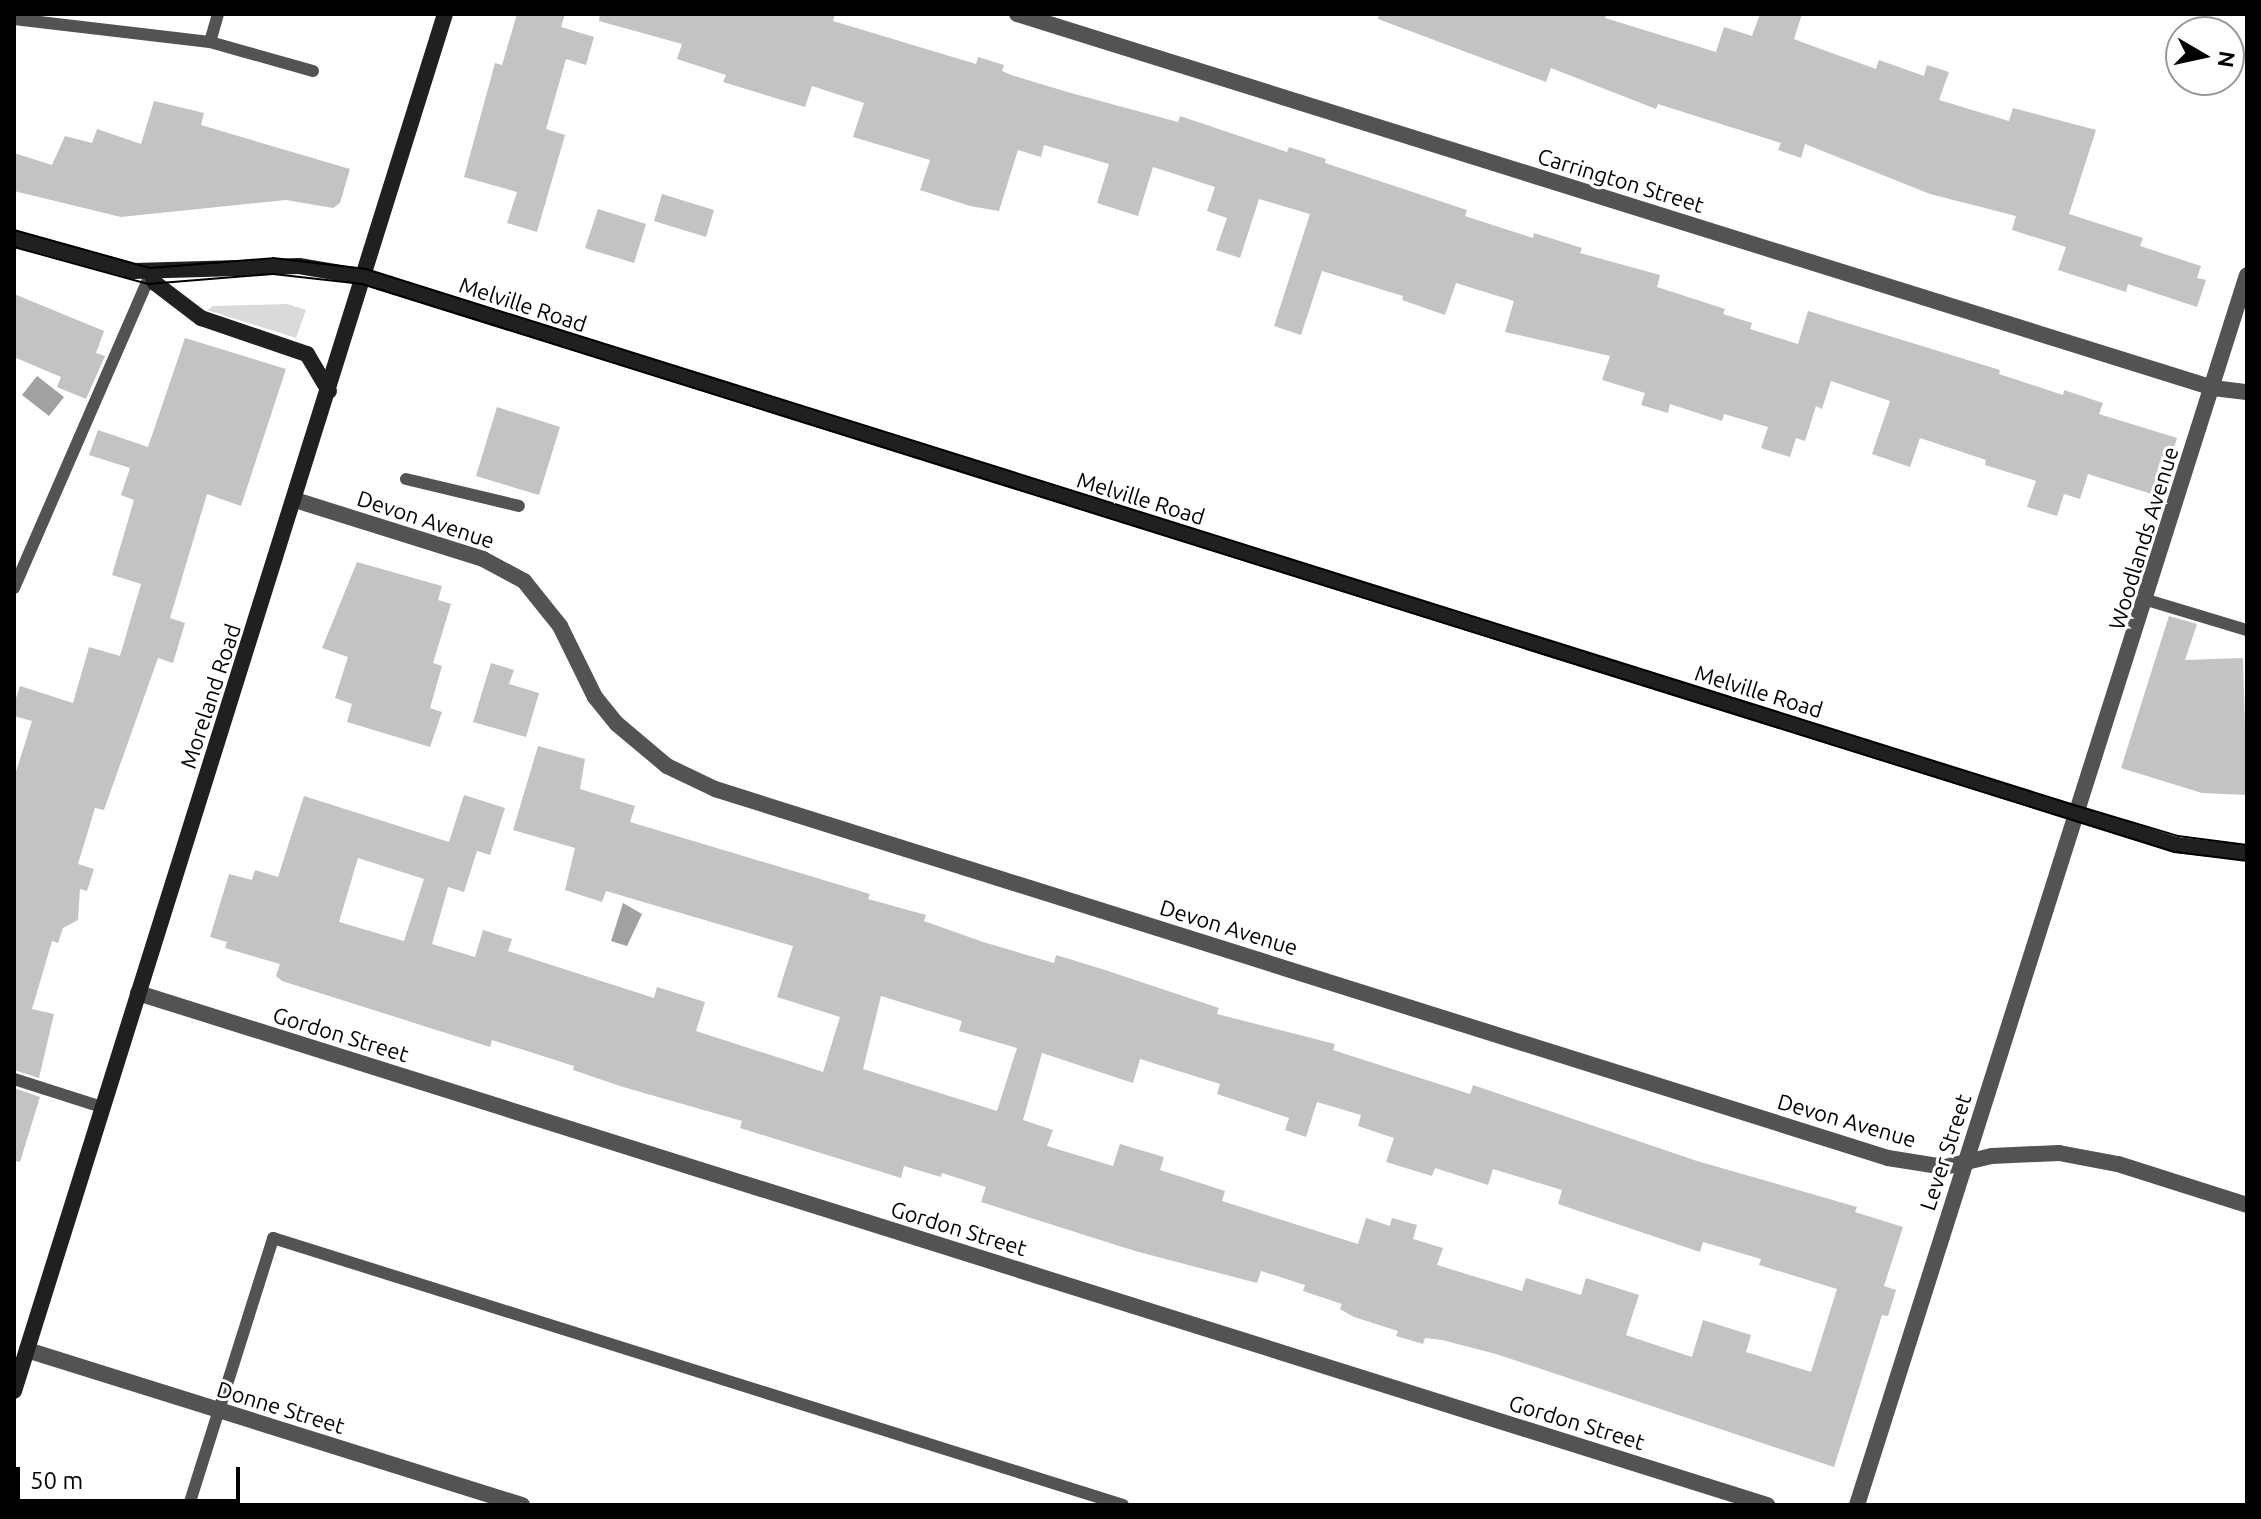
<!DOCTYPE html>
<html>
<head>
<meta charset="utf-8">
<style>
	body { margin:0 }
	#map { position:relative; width:2261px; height:1519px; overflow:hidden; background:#fff; font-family:Ubuntu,sans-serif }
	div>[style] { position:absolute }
	.green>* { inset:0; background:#dadada }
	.water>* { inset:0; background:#a1a1a1 }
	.building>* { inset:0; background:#c3c3c3 }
	.service>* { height:12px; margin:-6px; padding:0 6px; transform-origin:6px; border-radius:6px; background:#535353 }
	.minor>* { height:16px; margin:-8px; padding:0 8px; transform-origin:8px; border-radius:8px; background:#535353 }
	.secondary>* { height:16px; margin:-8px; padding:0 8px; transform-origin:8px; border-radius:8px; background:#202020 }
	.tram>* { height:2px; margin:-1px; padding:0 1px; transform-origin:1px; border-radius:1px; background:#000 }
	span { translate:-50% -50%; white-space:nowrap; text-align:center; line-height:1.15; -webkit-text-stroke:6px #fff; paint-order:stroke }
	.street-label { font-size:22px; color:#000 }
	.frame { position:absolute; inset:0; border:16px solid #000; pointer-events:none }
	.north { position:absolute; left:2165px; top:16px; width:80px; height:80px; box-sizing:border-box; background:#fff; border:2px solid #999; border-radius:50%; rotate:99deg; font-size:22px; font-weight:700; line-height:32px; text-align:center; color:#000 }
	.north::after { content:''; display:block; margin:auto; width:28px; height:36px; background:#000; clip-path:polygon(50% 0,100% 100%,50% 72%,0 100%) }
	.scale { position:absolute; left:16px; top:1467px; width:224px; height:36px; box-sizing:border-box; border:4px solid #000; border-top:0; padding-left:10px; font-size:24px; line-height:28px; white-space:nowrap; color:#000; -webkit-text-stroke:6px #fff; paint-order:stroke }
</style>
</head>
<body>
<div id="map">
	<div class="green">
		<i style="clip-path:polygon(287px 304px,306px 310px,296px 338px,207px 310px,213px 306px)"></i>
	</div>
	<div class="water">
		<i style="clip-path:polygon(37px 376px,64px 397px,49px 416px,22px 395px)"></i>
		<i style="clip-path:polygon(623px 903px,642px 914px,627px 946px,611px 941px)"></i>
	</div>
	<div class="building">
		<i style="clip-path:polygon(517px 14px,565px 14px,561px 27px,594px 37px,586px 65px,566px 59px,546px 129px,565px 135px,537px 232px,507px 223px,517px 192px,464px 177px,495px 63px,502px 65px)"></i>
		<i style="clip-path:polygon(600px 14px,835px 14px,833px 21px,976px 64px,978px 57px,1004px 65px,1002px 71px,1011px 75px,1071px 93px,1178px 122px,1180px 116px,1287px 152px,1289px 147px,1326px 159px,1325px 163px,1467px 210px,1465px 216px,1533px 238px,1534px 233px,1582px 248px,1580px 253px,1660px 275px,1657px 287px,1725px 309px,1723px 314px,1752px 323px,1750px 329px,1798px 344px,1808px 311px,2000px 370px,1999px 374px,2063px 395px,2064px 390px,2103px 403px,2099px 414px,2177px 438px,2158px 496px,2088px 474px,2080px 499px,2064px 494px,2057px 516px,2027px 507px,2036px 481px,1985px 465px,1986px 460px,1920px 438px,1910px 467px,1872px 454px,1890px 401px,1831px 381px,1822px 409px,1816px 406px,1805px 441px,1796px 438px,1790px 457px,1761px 448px,1768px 427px,1724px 414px,1722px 421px,1670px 404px,1668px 413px,1641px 405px,1645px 393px,1602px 380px,1610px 356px,1505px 332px,1514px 301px,1456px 283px,1445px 315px,1402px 300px,1403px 296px,1322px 271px,1301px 335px,1274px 326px,1310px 214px,1259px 199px,1240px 258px,1216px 250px,1227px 218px,1207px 211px,1215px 187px,1153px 167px,1138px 216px,1097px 203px,1109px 164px,1044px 145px,1041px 157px,1018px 150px,999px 211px,970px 206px,920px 190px,930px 160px,853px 137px,864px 103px,812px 86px,805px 107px,723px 82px,726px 75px,677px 59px,682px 44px,599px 21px)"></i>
		<i style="clip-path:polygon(1379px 14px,1607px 14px,1605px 18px,1716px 52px,1724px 27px,1752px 36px,1760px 14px,1802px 14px,1794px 39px,1807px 44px,1876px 69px,1879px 60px,1924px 76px,1927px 65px,1949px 72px,1939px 100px,2009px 121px,2013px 108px,2096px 130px,2069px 214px,2143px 238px,2140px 246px,2201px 266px,2197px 278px,2206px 280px,2197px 307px,2128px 284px,2126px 292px,2058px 270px,2066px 247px,2012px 230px,2016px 216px,1930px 194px,1805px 144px,1801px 158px,1778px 150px,1781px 143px,1658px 104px,1656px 109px,1551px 68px,1546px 82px,1378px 19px)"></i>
		<i style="clip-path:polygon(154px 101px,204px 113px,201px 125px,350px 169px,340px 203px,333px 208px,286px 200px,121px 217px,14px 191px,14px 153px,52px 165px,65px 136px,92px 143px,97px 129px,141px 144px)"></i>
		<i style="clip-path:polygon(662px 194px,714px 210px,706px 237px,654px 221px)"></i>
		<i style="clip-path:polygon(598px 209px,646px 224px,634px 263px,585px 248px)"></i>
		<i style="clip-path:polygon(14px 294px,104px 331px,96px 353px,105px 356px,86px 399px,57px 387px,61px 377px,14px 357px)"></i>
		<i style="clip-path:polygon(185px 338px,286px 369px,241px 506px,207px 494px,170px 618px,185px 623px,173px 663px,158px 658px,104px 810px,95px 808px,78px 864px,94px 869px,87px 891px,80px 889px,78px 920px,63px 928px,58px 943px,52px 941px,32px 1009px,54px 1014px,39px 1078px,14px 1070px,14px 778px,32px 721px,14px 716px,14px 704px,20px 686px,73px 703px,89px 647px,120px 656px,141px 584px,112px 575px,134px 500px,121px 495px,130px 468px,89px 455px,98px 430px,148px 447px)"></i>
		<i style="clip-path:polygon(497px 407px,560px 427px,539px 495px,476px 476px)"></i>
		<i style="clip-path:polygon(357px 562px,442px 586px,438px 600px,451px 604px,433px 663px,442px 666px,430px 708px,442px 712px,430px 747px,347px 722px,352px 704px,335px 698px,348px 657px,322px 648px)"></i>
		<i style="clip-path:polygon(2169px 616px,2197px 624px,2185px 660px,2243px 658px,2247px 795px,2202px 793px,2121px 768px)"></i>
		<i style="clip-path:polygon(491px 663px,514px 670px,509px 684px,539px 693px,526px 737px,473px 722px)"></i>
		<i style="clip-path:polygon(evenodd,538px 746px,585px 759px,580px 789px,635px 806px,630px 822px,870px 894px,868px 899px,926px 915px,924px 921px,983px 942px,1054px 963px,1056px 955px,1102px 969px,1219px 1008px,1217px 1014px,1335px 1044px,1333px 1050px,1470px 1094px,1473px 1085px,1697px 1161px,1857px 1207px,1855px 1212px,1903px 1227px,1884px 1286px,1896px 1290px,1888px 1316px,1882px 1315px,1834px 1467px,1496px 1354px,1442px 1340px,1425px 1338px,1423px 1344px,1396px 1336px,1398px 1331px,1354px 1317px,1340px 1309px,1342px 1304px,1303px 1291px,1305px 1285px,1261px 1271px,1257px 1283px,1135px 1251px,981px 1202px,986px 1187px,942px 1173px,941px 1177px,904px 1166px,901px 1178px,740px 1128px,742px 1121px,623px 1087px,573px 1070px,574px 1066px,492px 1040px,490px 1047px,282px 981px,276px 976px,280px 964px,225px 948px,227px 942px,210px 937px,229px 874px,252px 880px,255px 870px,278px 877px,304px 796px,449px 842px,464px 795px,505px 808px,490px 855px,477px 851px,464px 892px,448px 887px,432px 944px,475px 957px,483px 930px,512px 939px,508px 951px,654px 998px,657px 987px,705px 1002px,696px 1031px,823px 1072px,840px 1017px,777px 997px,793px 946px,606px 891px,602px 902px,565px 890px,575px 848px,513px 830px,538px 746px,358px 858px,424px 879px,404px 941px,339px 922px,358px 858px,538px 746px,881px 996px,962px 1021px,959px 1031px,1017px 1048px,997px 1111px,863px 1069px,881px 996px,538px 746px,1042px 1053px,1133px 1083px,1140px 1059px,1220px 1084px,1217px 1094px,1289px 1118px,1285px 1130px,1306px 1137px,1317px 1102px,1361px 1115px,1358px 1126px,1394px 1138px,1386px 1162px,1432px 1176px,1435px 1168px,1488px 1185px,1493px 1169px,1562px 1190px,1558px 1204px,1700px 1252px,1703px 1242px,1761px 1259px,1759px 1265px,1837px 1289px,1811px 1372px,1746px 1352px,1751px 1335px,1703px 1320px,1692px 1357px,1626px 1335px,1639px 1295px,1586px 1278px,1581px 1295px,1526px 1278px,1522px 1291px,1437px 1265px,1443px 1248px,1413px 1239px,1417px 1225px,1392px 1218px,1390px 1226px,1366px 1218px,1358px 1244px,1222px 1201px,1225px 1191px,1160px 1170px,1164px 1157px,1120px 1144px,1113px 1166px,1047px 1146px,1053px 1130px,1023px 1120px,1042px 1053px)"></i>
		<i style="clip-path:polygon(14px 1088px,40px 1097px,20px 1162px,14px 1161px)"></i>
	</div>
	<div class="service">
		<i style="left:14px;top:19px;width:197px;rotate:6.7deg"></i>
		<i style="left:210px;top:42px;width:107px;rotate:15.7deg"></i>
		<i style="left:210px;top:42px;width:29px;rotate:-74deg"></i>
		<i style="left:406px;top:479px;width:116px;rotate:13.4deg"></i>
		<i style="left:14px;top:588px;width:344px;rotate:-66.5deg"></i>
		<i style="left:2147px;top:600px;width:104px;rotate:16.7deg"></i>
		<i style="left:14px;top:1079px;width:92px;rotate:17.7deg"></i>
		<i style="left:189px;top:1505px;width:280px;rotate:-72.5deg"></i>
		<i style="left:273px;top:1238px;width:891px;rotate:17.44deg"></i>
	</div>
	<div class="minor">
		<i style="left:1017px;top:14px;width:1253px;rotate:17.36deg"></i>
		<i style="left:2213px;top:388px;width:34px;rotate:7deg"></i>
		<i style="left:295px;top:500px;width:197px;rotate:17.4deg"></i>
		<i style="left:483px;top:559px;width:47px;rotate:28.2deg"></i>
		<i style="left:524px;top:581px;width:58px;rotate:51.3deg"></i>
		<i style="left:560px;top:626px;width:79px;rotate:63.8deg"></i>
		<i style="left:595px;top:697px;width:35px;rotate:51deg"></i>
		<i style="left:617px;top:724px;width:65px;rotate:40deg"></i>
		<i style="left:667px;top:766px;width:53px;rotate:25.6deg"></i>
		<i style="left:715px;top:789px;width:1230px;rotate:17.46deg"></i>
		<i style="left:1888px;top:1158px;width:58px;rotate:9deg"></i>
		<i style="left:1945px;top:1167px;width:48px;rotate:-13.2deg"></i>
		<i style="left:1992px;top:1156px;width:67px;rotate:-2.6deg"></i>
		<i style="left:2059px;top:1153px;width:60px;rotate:10.6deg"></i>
		<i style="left:2118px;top:1164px;width:135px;rotate:17.6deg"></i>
		<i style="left:138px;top:993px;width:1708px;rotate:17.45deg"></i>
		<i style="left:27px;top:1350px;width:519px;rotate:17.39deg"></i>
		<i style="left:1857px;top:1505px;width:1290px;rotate:-72.41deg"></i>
	</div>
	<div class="secondary">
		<i style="left:14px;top:238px;width:124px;rotate:15.4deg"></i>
		<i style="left:134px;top:271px;width:165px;rotate:-1.7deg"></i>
		<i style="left:299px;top:266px;width:66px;rotate:9.6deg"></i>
		<i style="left:364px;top:277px;width:1899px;rotate:17.4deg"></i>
		<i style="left:2176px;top:845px;width:71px;rotate:6.4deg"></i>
		<i style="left:151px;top:273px;width:11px;rotate:68deg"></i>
		<i style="left:155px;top:283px;width:58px;rotate:37.3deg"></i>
		<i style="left:201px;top:318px;width:112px;rotate:18.8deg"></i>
		<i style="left:307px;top:354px;width:43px;rotate:59.3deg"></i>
		<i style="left:14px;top:1391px;width:1443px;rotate:-72.62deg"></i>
	</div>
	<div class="tram">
		<i style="left:14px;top:230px;width:141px;rotate:15.6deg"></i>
		<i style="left:150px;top:268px;width:123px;rotate:-4.6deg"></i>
		<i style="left:273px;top:258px;width:94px;rotate:6.7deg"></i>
		<i style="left:366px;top:269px;width:1797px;rotate:17.42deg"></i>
		<i style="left:2081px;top:807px;width:101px;rotate:16.6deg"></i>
		<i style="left:2178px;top:836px;width:70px;rotate:7.4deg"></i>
		<i style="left:14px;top:247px;width:139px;rotate:15.4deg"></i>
		<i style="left:148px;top:284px;width:125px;rotate:-4.6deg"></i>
		<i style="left:273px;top:274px;width:90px;rotate:6.4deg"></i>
		<i style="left:362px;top:284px;width:1900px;rotate:17.4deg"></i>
		<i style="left:2175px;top:852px;width:73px;rotate:7.1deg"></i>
	</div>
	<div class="street-label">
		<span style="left:1621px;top:180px;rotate:17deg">Carrington Street</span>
		<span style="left:523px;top:304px;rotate:18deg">Melville Road</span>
		<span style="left:1141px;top:498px;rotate:17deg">Melville Road</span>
		<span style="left:426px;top:519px;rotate:18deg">Devon Avenue</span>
		<span style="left:2143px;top:538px;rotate:-73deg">Woodlands Avenue</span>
		<span style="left:1759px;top:691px;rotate:17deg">Melville Road</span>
		<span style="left:210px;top:696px;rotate:-72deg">Moreland Road</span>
		<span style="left:1229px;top:927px;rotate:17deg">Devon Avenue</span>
		<span style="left:341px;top:1034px;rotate:17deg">Gordon Street</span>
		<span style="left:1847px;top:1120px;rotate:16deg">Devon Avenue</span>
		<span style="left:1945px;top:1152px;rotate:-72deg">Lever Street</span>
		<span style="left:959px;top:1228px;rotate:17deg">Gordon Street</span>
		<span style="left:281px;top:1407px;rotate:17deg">Donne Street</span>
		<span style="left:1577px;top:1422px;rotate:17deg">Gordon Street</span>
	</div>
	<div class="frame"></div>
	<div class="north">N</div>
	<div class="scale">50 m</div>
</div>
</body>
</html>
